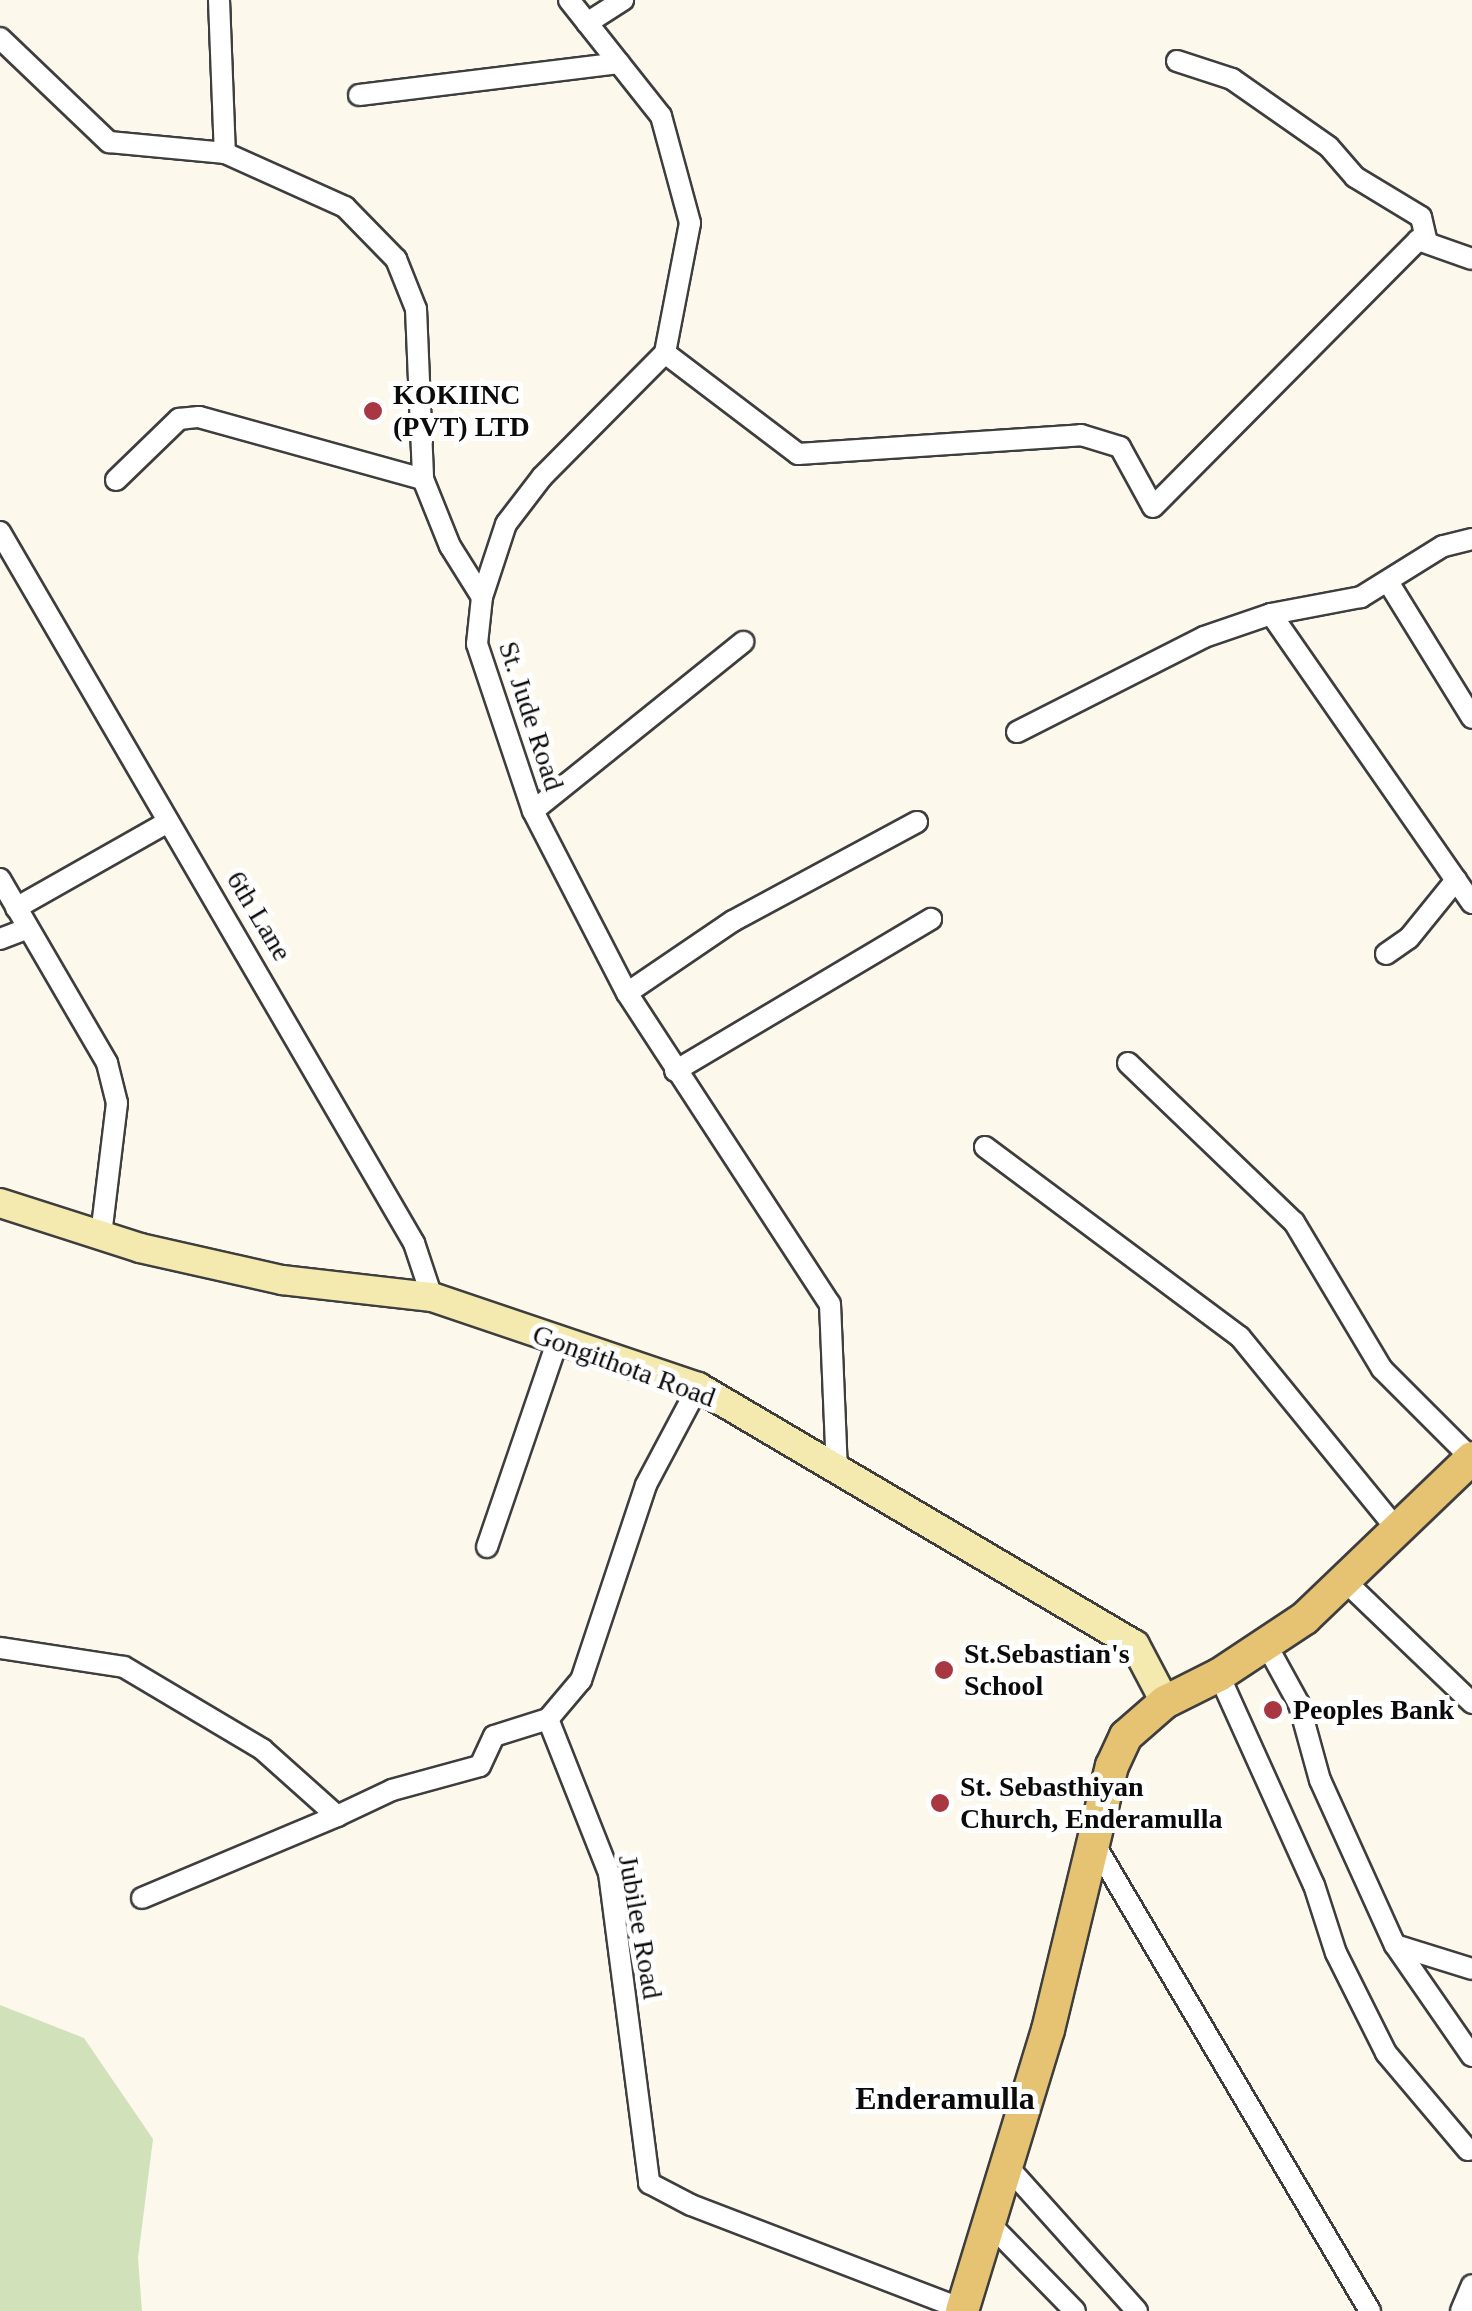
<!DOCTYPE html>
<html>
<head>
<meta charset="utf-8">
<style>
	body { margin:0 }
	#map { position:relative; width:1472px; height:2311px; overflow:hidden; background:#fcf8ec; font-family:"Times New Roman",serif }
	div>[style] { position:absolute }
	.green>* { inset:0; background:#d1e2ba }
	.roads { filter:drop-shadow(2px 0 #3e3e3e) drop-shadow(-2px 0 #3e3e3e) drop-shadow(0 2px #3e3e3e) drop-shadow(0 -2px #3e3e3e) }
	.street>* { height:20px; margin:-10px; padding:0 10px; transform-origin:10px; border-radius:10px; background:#fff }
	.secondary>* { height:28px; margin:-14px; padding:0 14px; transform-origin:14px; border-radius:14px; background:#f4e9af }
	.primary>* { height:32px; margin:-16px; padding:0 16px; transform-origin:16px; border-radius:16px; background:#e6c373 }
	.dots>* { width:28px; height:28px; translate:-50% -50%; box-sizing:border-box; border:5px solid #fff; border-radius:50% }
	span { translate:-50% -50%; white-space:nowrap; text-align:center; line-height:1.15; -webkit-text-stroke:10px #fff; paint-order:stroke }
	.poi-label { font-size:28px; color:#0b0b0b; font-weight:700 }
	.left { translate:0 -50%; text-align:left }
	.street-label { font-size:28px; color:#0b0b0b }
	.quarter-label { font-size:32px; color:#0b0b0b; font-weight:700 }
</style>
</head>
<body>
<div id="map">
	<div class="green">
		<i style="clip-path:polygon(0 2005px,84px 2038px,153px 2139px,138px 2258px,142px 2311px,0 2311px)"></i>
	</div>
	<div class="roads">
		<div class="street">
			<i style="left:219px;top:0;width:153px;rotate:87.8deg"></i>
			<i style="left:569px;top:0;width:148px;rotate:51.6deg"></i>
			<i style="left:661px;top:116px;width:111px;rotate:74.8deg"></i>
			<i style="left:690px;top:223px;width:132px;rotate:100.9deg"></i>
			<i style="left:665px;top:353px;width:175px;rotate:134.8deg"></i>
			<i style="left:542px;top:477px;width:59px;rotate:127.5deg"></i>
			<i style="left:506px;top:524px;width:77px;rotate:108.2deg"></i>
			<i style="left:482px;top:597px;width:47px;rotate:96.1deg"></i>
			<i style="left:477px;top:644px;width:176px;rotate:71.5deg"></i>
			<i style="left:533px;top:811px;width:205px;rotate:62.7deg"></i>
			<i style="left:627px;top:993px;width:371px;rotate:56.9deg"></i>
			<i style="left:830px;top:1304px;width:165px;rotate:87.6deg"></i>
			<i style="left:587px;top:23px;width:43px;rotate:-32.6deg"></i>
			<i style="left:0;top:38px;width:151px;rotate:43.7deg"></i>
			<i style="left:109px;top:142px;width:117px;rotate:5.4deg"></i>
			<i style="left:225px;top:153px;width:132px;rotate:24.2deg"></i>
			<i style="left:345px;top:207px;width:73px;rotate:45.6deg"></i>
			<i style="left:396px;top:259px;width:54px;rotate:68.2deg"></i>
			<i style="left:416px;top:309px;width:170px;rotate:87.6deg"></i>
			<i style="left:423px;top:479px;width:72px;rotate:68.1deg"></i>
			<i style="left:450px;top:546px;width:60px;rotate:57.9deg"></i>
			<i style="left:1177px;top:61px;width:58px;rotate:18.1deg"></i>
			<i style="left:1232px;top:79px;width:118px;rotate:35deg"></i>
			<i style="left:1329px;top:147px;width:40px;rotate:49deg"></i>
			<i style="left:1355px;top:177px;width:77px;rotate:31.2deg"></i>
			<i style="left:1421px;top:217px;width:26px;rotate:77deg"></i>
			<i style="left:359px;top:95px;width:262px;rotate:-7deg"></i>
			<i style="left:665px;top:353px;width:167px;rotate:37.2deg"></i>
			<i style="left:798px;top:454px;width:284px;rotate:-3.8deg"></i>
			<i style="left:1081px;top:435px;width:41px;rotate:17.1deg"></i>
			<i style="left:1120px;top:447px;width:68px;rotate:61.2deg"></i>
			<i style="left:1153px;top:507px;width:376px;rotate:-45.2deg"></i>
			<i style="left:1418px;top:240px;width:57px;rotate:19.4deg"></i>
			<i style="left:116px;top:480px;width:88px;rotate:-44.1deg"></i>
			<i style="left:179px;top:419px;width:20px;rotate:-6deg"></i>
			<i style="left:199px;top:417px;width:232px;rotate:15.5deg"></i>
			<i style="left:0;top:532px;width:823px;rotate:59.79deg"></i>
			<i style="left:414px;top:1243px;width:57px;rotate:71.6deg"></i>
			<i style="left:1472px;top:539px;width:30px;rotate:166deg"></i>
			<i style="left:1443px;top:546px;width:97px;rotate:148.1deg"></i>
			<i style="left:1361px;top:597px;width:92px;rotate:169.3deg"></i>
			<i style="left:1271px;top:614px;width:352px;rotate:55.2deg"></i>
			<i style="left:1390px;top:585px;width:156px;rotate:58.3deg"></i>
			<i style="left:1017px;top:732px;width:210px;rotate:-26.9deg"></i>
			<i style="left:1204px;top:637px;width:71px;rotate:-18.9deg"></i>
			<i style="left:533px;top:811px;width:270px;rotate:-38.8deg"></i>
			<i style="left:0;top:879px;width:213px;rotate:59.8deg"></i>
			<i style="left:107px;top:1063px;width:41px;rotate:76deg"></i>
			<i style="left:117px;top:1103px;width:134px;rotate:96.9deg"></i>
			<i style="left:16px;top:908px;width:175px;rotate:-29.5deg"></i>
			<i style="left:0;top:939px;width:30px;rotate:-21deg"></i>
			<i style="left:1386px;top:954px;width:28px;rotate:-35deg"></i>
			<i style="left:1409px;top:938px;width:75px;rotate:-51deg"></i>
			<i style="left:627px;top:993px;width:128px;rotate:-34.2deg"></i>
			<i style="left:733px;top:921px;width:209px;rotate:-28.3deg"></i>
			<i style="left:1128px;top:1063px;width:230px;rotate:43.8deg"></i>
			<i style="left:1294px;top:1222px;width:171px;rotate:59.1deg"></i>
			<i style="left:1382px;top:1369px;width:127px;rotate:45deg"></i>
			<i style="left:675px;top:1071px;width:298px;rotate:-30.7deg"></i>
			<i style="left:985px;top:1147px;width:318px;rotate:36.7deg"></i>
			<i style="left:1240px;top:1337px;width:250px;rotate:50.8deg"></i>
			<i style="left:698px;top:1387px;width:111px;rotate:118deg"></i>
			<i style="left:646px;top:1485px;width:206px;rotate:108.4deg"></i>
			<i style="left:581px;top:1680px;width:51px;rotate:130.2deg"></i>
			<i style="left:548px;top:1719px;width:166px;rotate:68.4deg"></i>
			<i style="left:609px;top:1873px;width:313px;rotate:82.6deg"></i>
			<i style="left:649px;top:2183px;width:47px;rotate:27.6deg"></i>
			<i style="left:691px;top:2205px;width:290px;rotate:21deg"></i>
			<i style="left:487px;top:1547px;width:219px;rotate:-71.1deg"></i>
			<i style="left:1346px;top:1582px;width:175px;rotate:43.8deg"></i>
			<i style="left:1266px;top:1644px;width:68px;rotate:61.2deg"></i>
			<i style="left:1299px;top:1704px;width:79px;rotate:74.6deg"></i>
			<i style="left:1320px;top:1780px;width:181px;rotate:65.6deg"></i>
			<i style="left:1395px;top:1945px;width:135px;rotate:55.3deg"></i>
			<i style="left:0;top:1648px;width:125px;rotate:8.7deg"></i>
			<i style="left:124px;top:1667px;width:161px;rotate:30.7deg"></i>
			<i style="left:262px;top:1749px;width:101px;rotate:41.8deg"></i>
			<i style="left:337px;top:1816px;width:61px;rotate:-25.3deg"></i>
			<i style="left:392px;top:1790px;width:91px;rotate:-15.3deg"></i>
			<i style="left:480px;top:1766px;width:33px;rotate:-65deg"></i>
			<i style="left:494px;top:1736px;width:57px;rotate:-17.5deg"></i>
			<i style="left:1219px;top:1675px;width:230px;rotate:65.7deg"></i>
			<i style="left:1314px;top:1885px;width:71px;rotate:72.1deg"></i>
			<i style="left:1336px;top:1953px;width:112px;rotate:63.4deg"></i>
			<i style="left:1386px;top:2053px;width:127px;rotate:49.8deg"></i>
			<i style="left:1095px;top:1845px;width:541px;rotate:59.45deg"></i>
			<i style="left:142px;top:1898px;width:212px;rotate:-22.8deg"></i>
			<i style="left:1395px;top:1945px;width:81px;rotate:17.3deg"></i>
			<i style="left:1006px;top:2165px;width:196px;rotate:48.1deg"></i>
			<i style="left:989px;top:2223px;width:123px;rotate:45.7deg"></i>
			<i style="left:1461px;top:2311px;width:28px;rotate:-67deg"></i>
		</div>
		<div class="secondary">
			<i style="left:0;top:1203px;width:147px;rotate:17.8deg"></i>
			<i style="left:140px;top:1248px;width:146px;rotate:12.7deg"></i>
			<i style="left:282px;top:1280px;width:151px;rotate:6.5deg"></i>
			<i style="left:432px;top:1297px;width:281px;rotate:18.7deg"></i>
			<i style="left:698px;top:1387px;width:507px;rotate:30.56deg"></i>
			<i style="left:1135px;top:1645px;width:64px;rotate:62.2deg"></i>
		</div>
		<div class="primary">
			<i style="left:962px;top:2311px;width:294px;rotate:-73deg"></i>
			<i style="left:1048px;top:2030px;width:272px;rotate:-76.4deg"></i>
			<i style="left:1112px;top:1766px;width:33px;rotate:-65deg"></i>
			<i style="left:1126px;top:1736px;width:52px;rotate:-41.1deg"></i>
			<i style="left:1165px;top:1702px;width:60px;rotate:-26.6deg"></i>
			<i style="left:1219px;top:1675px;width:103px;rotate:-33.5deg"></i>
			<i style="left:1305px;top:1618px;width:231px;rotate:-43.8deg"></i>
		</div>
	</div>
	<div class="dots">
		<i style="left:373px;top:411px;background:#a83742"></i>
		<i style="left:944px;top:1670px;background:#a83742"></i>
		<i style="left:1273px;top:1710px;background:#a83742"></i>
		<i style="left:940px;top:1803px;background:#a83742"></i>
	</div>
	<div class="poi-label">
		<span class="left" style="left:393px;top:411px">KOKIINC<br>(PVT) LTD</span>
		<span class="left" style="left:964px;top:1670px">St.Sebastian's<br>School</span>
		<span class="left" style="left:1293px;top:1710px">Peoples Bank</span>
		<span class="left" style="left:960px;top:1803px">St. Sebasthiyan<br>Church, Enderamulla</span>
	</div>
	<div class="street-label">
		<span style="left:531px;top:716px;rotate:72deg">St. Jude Road</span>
		<span style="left:259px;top:916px;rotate:59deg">6th Lane</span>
		<span style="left:624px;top:1366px;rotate:20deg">Gongithota Road</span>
		<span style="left:640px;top:1927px;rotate:80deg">Jubilee Road</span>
	</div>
	<div class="quarter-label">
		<span style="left:945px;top:2098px">Enderamulla</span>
	</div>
</div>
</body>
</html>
